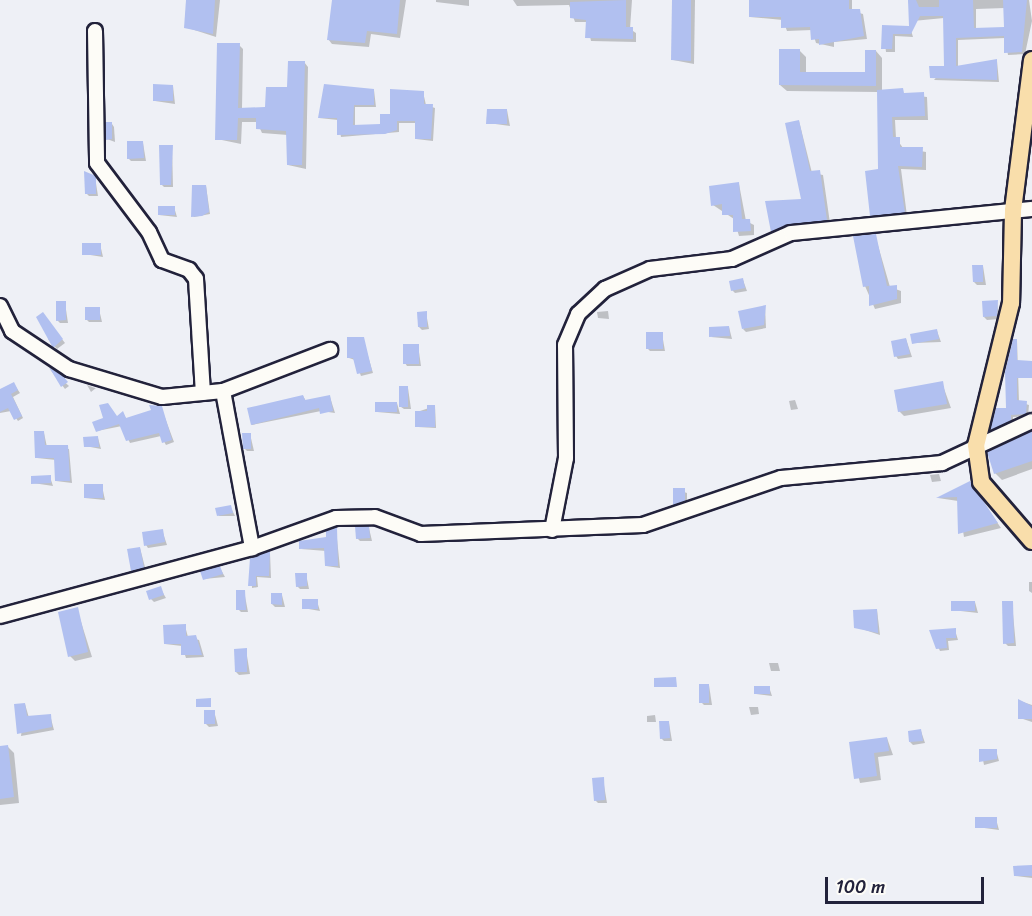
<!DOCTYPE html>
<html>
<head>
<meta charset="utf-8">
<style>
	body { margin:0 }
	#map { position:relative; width:1032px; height:916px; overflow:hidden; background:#eef0f6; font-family:Sriracha,sans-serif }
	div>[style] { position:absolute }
	.shadow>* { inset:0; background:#0003 }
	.building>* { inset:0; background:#b1c0f0 }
	.roads { filter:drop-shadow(2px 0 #22223b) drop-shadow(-2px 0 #22223b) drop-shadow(0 2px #22223b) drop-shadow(0 -2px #22223b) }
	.minor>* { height:14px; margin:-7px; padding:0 7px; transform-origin:7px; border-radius:7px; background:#fdfcf7 }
	.major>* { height:16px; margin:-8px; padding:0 8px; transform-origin:8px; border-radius:8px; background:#f9deab }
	span { translate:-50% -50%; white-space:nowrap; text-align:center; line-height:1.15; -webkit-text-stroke:4.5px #fdfcf7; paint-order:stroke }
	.scale { position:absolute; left:825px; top:877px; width:159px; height:27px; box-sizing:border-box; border:3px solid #22223b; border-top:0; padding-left:8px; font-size:18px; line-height:21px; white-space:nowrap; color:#22223b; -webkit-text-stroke:4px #fdfcf7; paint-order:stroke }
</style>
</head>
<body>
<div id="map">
	<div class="shadow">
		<i style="clip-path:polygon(188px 0,220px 0,216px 37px,185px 27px)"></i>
		<i style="clip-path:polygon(333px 0,406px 0,400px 38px,371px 34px,369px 47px,332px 44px,328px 39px)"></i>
		<i style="clip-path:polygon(469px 0,469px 6px,436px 2px,436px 0)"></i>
		<i style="clip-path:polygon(513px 0,632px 0,630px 29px,636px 33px,636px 42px,591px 41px,587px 22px,575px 22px,569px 5px,517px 6px)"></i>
		<i style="clip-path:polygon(673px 0,695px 0,694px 64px,673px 60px)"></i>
		<i style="clip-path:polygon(775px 0,852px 0,852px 11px,863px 14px,867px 39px,834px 42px,834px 47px,816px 43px,812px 30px,787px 31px,783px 20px,750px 17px)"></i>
		<i style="clip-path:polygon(evenodd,908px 0,1029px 0,1032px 21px,1025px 54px,1008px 55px,1005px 38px,958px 40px,958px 67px,997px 61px,999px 82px,934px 80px,945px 67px,944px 18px,913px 21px,908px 0,1005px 8px,1005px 29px,976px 29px,976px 9px,1005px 8px)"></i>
		<i style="clip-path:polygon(883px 27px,910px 27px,913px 37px,895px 36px,895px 52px,886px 52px)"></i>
		<i style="clip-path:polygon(239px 45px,243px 49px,242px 109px,267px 109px,289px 89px,304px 62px,308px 67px,306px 169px,288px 165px,288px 135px,262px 133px,257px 122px,242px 122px,241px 144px,217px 139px)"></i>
		<i style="clip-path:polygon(799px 50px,806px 57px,806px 74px,867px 74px,876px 51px,882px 58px,882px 92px,927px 97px,928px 120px,895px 120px,896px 138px,903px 148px,926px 152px,926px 170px,901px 169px,907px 216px,872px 215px,880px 171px,878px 92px,787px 91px,780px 85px)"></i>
		<i style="clip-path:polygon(173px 86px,175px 104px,155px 101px)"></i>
		<i style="clip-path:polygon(374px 90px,376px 107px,355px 107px,355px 126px,381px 125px,423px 92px,426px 105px,435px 108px,433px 141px,416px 139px,417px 123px,399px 123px,399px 132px,341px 137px,338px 120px,319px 118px)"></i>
		<i style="clip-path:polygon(507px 110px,510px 126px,488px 123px)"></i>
		<i style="clip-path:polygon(799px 121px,812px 173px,823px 175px,830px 223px,775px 235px,772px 231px,803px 200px)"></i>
		<i style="clip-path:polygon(112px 124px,114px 127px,115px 142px,107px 139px)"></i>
		<i style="clip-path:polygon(143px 143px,146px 161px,131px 161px,128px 158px)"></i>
		<i style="clip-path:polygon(172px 146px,173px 187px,164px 187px,161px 184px)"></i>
		<i style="clip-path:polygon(95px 177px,98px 196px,89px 196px,86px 193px)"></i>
		<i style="clip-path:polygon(739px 184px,746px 221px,754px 225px,754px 235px,739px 236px,734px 219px,713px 205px)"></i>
		<i style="clip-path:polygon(206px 186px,210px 214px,194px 217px,193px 216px)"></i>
		<i style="clip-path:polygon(174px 207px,177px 217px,159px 215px)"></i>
		<i style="clip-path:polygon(875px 235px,890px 287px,901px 291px,901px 303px,875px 309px,865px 286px)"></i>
		<i style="clip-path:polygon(100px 244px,103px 257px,84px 254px)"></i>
		<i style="clip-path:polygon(983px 266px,986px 285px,977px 285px,974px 282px)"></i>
		<i style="clip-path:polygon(743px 280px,747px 291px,735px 293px,732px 290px)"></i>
		<i style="clip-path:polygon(997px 301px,999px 319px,987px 320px,984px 317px)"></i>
		<i style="clip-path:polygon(65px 303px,68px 323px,60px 323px,57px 320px)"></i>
		<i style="clip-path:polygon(765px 307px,766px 328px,746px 332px,743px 329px)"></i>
		<i style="clip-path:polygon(99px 309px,102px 322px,89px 322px,86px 319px)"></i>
		<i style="clip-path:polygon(608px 311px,609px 319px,598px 318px,597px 312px)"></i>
		<i style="clip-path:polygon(426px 313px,429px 329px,422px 330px,419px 327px)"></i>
		<i style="clip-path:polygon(45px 317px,65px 343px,57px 349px,48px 339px,52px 336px)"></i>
		<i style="clip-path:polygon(729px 327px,732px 339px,711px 337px)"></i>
		<i style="clip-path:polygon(937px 331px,941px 342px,914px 343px)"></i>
		<i style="clip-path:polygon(662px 334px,665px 351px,650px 351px,647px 348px)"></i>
		<i style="clip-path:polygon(363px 339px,373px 373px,361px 376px,355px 360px,349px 358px)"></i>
		<i style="clip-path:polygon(906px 339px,912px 357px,898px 359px,896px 356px)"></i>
		<i style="clip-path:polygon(1017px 340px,1019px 402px,1029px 405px,1028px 416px,1013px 417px,1013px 423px,994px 432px,997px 409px,1007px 409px)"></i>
		<i style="clip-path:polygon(418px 345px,421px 366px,407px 366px,405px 363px)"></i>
		<i style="clip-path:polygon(49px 368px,69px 386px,65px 389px)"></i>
		<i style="clip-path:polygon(942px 383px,951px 408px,904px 416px,899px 411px)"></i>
		<i style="clip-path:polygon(14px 384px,20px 393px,13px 397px,23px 418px,18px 421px,11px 411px,0 413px,0 391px)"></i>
		<i style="clip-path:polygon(87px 385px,95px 388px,96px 388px,91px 392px)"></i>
		<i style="clip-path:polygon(408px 388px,411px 409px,404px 409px,401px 407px)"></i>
		<i style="clip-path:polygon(303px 396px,306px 401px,330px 397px,335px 413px,321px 411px,252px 425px,249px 409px)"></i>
		<i style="clip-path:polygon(789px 401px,795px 400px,798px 409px,791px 410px)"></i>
		<i style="clip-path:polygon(397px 403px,400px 414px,377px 412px)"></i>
		<i style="clip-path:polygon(435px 406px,436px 428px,418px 427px,417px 412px)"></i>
		<i style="clip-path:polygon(161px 407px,174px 442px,166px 445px,161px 436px,130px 443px,122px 426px,97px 431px,123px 413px,127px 420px)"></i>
		<i style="clip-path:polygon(1032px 431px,1032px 469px,1002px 480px,995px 473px)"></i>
		<i style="clip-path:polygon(44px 433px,47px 447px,69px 449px,72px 483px,56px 481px,56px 460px,37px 458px)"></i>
		<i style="clip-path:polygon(250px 434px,254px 451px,247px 451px,244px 448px)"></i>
		<i style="clip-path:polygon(98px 438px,101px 449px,85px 446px)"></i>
		<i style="clip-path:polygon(930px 475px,939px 474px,941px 481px,932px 482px)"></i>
		<i style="clip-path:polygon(50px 477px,53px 486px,33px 483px)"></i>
		<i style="clip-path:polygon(970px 483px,1001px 528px,964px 537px,958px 501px,938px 498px)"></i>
		<i style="clip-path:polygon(102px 486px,105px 500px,85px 498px)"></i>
		<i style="clip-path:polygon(675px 489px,687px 493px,687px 504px,675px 505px)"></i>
		<i style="clip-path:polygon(230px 506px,235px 516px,218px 516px)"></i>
		<i style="clip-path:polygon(369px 528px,372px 541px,360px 541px,357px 538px)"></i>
		<i style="clip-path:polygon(336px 529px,340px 568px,326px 566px,326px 551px,301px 549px,328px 539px)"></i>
		<i style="clip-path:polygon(162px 530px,167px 545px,148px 548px,146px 545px)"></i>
		<i style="clip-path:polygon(140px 548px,146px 571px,135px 573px,132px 571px)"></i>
		<i style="clip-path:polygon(270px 553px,271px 578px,257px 577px,258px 587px,252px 588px,251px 559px)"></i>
		<i style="clip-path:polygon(220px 568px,225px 577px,204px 579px)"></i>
		<i style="clip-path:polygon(306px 574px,309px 589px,300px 589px,297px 586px)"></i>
		<i style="clip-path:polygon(1029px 582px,1032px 582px,1032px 593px,1029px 591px)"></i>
		<i style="clip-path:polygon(160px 588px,166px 598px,154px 602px,151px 599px)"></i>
		<i style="clip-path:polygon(244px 591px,248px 612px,241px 612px,238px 609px)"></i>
		<i style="clip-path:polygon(282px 595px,285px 607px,275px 607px,272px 604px)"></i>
		<i style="clip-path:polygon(317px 601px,320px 611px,303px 608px)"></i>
		<i style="clip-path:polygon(975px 602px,978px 613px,952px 610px)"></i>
		<i style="clip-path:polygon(1012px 603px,1016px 646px,1008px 646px,1005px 643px)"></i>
		<i style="clip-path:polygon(77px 609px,92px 657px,75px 661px,70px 656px)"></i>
		<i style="clip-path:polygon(877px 610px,880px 635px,856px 627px)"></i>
		<i style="clip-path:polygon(185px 626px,188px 637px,199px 640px,204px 657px,186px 658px,182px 646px,165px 644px)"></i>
		<i style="clip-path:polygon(955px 630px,958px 640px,948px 641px,949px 650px,940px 651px,931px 631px)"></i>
		<i style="clip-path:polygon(246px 650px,250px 674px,239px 675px,236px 672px)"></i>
		<i style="clip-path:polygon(769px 663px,778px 663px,780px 671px,771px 671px)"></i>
		<i style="clip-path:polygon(709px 685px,712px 705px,704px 705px,701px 702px)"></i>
		<i style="clip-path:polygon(769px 687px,772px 696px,756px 694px)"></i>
		<i style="clip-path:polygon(1020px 701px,1032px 705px,1032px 722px,1020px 718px)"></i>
		<i style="clip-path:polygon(25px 704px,29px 718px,50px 715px,54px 730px,21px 736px)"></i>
		<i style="clip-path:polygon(749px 707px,758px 707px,759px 714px,751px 715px)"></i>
		<i style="clip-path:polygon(214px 711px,218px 726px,209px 727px,206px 724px)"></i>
		<i style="clip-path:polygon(655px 715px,656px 722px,647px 722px,647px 716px)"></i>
		<i style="clip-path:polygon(669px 723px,672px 741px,664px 741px,661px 738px)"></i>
		<i style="clip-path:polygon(921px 731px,925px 743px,913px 745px,910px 742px)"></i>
		<i style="clip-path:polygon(887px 738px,893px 755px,878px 757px,881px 780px,860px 783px,851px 743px)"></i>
		<i style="clip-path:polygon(7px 746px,14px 753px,19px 803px,0 805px,0 747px)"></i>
		<i style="clip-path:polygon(981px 750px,996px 750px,999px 761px,984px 765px)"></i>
		<i style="clip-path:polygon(603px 779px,607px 803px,598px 803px,595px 800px)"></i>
		<i style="clip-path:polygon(996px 819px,999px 830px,977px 827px)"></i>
		<i style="clip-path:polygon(1032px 867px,1032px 878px,1015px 876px)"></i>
	</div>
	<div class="building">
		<i style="clip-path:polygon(186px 0,215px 0,213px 34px,184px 28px)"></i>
		<i style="clip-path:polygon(332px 0,400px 0,397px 34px,367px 31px,365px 43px,327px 40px)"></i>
		<i style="clip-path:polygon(626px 0,626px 27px,633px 27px,633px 39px,585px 38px,586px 20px,570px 18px,570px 2px)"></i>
		<i style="clip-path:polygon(672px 0,691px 0,691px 61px,671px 60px)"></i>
		<i style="clip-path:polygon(749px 0,849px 0,849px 9px,860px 9px,864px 36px,819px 45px,819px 39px,811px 40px,810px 27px,781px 28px,781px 17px,749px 17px)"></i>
		<i style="clip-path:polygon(908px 0,916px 0,919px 7px,939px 7px,939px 0,973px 0,974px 28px,1004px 27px,1003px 0,1027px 0,1022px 52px,1004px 53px,1004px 36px,956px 38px,956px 66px,997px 59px,997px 80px,930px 78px,929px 66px,944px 66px,943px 16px,920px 16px,911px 34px,893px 34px,892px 49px,881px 49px,882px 25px,909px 26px)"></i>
		<i style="clip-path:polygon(217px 43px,240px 43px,238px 108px,265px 107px,266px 87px,287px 87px,288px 61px,305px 61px,302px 165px,287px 165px,286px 131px,256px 129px,256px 118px,238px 118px,237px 140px,215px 140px)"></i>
		<i style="clip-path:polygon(779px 49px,800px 49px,800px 72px,865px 72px,865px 50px,876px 50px,876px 86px,779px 85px)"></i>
		<i style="clip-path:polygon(153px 84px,173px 85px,173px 101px,153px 101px)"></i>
		<i style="clip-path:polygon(324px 84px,374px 89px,374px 105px,354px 105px,353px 125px,380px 124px,380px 114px,390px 114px,390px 89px,424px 91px,424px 104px,433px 104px,431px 139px,415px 139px,415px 121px,397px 121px,397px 130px,385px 134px,337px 135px,337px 118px,318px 118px)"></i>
		<i style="clip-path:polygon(903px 88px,904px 93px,924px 92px,925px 116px,892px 117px,893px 137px,900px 137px,900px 147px,923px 147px,922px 167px,898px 166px,905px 213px,870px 216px,865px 171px,878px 169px,877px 90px)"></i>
		<i style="clip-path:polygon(487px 109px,507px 109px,507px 124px,486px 124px)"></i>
		<i style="clip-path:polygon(799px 120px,810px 171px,820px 170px,827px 220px,771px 232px,765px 201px,801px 199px,785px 123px)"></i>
		<i style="clip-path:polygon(105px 122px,112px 122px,112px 139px,106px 140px)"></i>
		<i style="clip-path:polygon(127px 141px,143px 141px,144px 158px,127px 159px)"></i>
		<i style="clip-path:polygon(159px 145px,173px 145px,171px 185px,160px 185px)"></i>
		<i style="clip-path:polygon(84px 171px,96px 176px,96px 194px,85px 194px)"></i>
		<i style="clip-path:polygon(739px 182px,742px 219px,750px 219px,751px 231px,733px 232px,733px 215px,722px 215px,722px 204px,711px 206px,709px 186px)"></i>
		<i style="clip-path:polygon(192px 185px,206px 185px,209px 212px,202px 216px,191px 217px)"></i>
		<i style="clip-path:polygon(158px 206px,175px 206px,175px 215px,158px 215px)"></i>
		<i style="clip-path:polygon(876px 234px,887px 286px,897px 285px,897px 299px,869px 306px,869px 286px,863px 287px,853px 236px)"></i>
		<i style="clip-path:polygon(82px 243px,101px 243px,101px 255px,82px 255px)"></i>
		<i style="clip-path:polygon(972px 265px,983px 265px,983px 282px,973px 282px)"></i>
		<i style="clip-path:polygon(743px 278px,745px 288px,731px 291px,729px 281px)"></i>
		<i style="clip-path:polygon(998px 300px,997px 316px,983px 317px,982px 301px)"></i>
		<i style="clip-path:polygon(56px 301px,66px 301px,66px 320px,56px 321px)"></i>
		<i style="clip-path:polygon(766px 305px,764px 325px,742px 329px,738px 311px)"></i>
		<i style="clip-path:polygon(85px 307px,100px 307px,100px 320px,85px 320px)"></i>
		<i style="clip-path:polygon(427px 311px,427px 327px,418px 327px,417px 312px)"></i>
		<i style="clip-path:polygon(43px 312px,63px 339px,53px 348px,36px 317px)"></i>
		<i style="clip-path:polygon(729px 326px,730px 336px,709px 337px,709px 327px)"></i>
		<i style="clip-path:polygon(937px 329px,939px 339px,912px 344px,910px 334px)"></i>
		<i style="clip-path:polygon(646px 332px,663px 332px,663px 349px,646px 349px)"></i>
		<i style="clip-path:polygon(347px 337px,364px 337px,372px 371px,357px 374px,353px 358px,347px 358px)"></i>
		<i style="clip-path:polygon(906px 338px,910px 354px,894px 357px,891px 341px)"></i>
		<i style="clip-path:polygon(1013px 339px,1017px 339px,1017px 360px,1032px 361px,1032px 378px,1017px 378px,1017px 400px,1027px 401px,1026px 414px,1011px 415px,1011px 421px,990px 430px,996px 408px,1006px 408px,1005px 372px)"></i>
		<i style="clip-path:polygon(403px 344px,419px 344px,419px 364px,403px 364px)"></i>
		<i style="clip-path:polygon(49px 367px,63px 376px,68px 382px,61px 387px)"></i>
		<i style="clip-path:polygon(943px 381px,947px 404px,898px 412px,894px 390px)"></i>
		<i style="clip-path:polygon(14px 382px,18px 390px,11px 394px,22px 416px,14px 420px,8px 408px,0 412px,0 389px)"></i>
		<i style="clip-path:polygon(399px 386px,408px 386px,408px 407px,399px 407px)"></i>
		<i style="clip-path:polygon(303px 395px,305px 400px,330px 395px,333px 411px,320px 414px,319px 408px,251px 425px,247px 408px)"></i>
		<i style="clip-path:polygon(375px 402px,397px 402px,397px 412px,375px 412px)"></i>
		<i style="clip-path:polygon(108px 403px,117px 416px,123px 411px,126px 418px,151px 410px,149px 405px,162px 406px,172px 440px,162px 443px,159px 433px,126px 441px,119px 424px,96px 432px,92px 422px,103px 418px,99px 405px)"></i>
		<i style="clip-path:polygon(427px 405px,435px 405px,435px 427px,415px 427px,415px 411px,427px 411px)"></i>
		<i style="clip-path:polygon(34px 431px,44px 431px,45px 445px,68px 445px,70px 481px,55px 481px,54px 458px,35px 458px)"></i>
		<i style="clip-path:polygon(1032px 431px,1032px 461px,994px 474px,987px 452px)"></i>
		<i style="clip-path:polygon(242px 433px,251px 433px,251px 449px,243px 449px)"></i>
		<i style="clip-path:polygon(98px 436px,99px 447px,84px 447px,83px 437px)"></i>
		<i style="clip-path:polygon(51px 475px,51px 483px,31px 484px,31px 476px)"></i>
		<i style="clip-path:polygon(970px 481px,998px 523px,958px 534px,957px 497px,936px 498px)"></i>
		<i style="clip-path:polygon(84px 484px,103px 484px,103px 498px,84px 498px)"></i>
		<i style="clip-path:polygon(673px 488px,685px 488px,685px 501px,673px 505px)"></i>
		<i style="clip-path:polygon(231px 505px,233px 513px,217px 516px,215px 508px)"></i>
		<i style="clip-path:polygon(355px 526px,369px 526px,370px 538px,356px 539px)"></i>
		<i style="clip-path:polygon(337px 527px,338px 566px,325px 566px,324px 548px,299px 549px,299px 541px,326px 537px,326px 531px)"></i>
		<i style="clip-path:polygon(163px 529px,165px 542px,144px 546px,142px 532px)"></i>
		<i style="clip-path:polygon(140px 547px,144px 568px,131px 571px,127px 549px)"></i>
		<i style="clip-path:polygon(270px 551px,269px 576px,256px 576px,256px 586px,248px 586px,250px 558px)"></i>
		<i style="clip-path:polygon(220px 566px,223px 574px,203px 580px,200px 571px)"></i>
		<i style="clip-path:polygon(295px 573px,307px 573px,307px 586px,296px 587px)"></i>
		<i style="clip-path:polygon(161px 586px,164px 595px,149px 600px,146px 591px)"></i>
		<i style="clip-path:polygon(236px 590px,245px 590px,246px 610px,236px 610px)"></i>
		<i style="clip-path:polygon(271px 593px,282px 593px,282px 605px,271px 604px)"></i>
		<i style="clip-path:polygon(302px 599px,318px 599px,318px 609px,302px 609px)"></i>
		<i style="clip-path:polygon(951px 601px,975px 601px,975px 611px,951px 611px)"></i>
		<i style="clip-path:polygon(1002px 601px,1013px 601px,1014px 643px,1003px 644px)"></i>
		<i style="clip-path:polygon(78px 607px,88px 652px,68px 657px,58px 612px)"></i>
		<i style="clip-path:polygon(877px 609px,878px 633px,854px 628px,853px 610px)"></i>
		<i style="clip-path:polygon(186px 624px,186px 636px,196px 635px,202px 655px,181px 655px,181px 644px,164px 644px,163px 625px)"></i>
		<i style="clip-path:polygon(956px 628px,956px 638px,946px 638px,947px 648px,936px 649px,929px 630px)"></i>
		<i style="clip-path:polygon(247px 648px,247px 672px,235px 672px,234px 649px)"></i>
		<i style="clip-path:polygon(676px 677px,677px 687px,654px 687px,654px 678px)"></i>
		<i style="clip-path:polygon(699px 684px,709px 684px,709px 703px,699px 703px)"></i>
		<i style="clip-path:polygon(754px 686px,770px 686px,770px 694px,754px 694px)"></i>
		<i style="clip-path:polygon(211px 698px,211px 707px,196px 707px,196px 699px)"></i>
		<i style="clip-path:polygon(1018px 699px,1032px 706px,1032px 719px,1018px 719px)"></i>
		<i style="clip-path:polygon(25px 703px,27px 716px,51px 714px,52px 727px,17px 734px,14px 704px)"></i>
		<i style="clip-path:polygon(204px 710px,215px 710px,215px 724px,204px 724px)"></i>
		<i style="clip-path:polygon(659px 721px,669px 721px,670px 738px,660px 739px)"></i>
		<i style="clip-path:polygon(921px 729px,923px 741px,909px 742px,908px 731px)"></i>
		<i style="clip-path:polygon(887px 737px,889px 751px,874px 753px,877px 776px,854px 779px,849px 742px)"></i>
		<i style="clip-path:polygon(8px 745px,14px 797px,0 799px,0 746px)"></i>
		<i style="clip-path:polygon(979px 749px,997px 749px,997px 759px,979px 762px)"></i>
		<i style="clip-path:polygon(604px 777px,605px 800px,594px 801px,592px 778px)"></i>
		<i style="clip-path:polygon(975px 817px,997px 817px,997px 828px,975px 828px)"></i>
		<i style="clip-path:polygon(1032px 865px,1032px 876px,1014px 876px,1013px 866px)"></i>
	</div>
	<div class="roads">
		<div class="minor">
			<i style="left:95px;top:31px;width:132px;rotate:89.1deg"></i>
			<i style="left:97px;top:163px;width:86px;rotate:53deg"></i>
			<i style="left:149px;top:232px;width:31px;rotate:65deg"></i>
			<i style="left:162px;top:260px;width:29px;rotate:20deg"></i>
			<i style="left:189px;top:270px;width:11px;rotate:52deg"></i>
			<i style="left:196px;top:279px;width:114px;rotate:86.5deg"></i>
			<i style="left:0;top:306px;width:28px;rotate:64deg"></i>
			<i style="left:12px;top:331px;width:69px;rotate:33.7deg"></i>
			<i style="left:69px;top:369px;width:97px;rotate:16.8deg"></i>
			<i style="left:162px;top:397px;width:61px;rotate:-5.6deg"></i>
			<i style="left:223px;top:391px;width:115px;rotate:-21deg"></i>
			<i style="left:223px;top:391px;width:160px;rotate:79.5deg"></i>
			<i style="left:552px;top:530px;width:73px;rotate:-79deg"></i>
			<i style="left:566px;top:458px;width:113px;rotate:-90.5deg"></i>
			<i style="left:565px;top:345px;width:34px;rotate:-67deg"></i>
			<i style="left:578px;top:314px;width:37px;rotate:-43deg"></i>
			<i style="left:605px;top:289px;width:49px;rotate:-24deg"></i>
			<i style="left:650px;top:269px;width:83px;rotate:-7deg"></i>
			<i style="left:732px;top:259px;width:64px;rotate:-23.8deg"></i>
			<i style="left:791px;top:233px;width:242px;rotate:-5.7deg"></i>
			<i style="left:0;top:616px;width:261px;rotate:-15.1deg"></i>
			<i style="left:252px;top:548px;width:89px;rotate:-19.7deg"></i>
			<i style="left:336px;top:518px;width:39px;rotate:-1deg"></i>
			<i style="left:375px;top:517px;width:49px;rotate:20.3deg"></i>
			<i style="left:421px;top:534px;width:222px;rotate:-2.3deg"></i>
			<i style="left:643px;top:525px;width:146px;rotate:-18.8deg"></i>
			<i style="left:781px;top:478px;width:162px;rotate:-5.3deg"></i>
			<i style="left:942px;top:463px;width:99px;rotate:-25deg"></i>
		</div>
		<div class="major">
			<i style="left:1032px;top:60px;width:152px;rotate:97.2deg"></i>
			<i style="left:1013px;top:211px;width:92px;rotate:91.2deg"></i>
			<i style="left:1011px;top:303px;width:146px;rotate:103.8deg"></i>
			<i style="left:976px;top:445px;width:37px;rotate:82deg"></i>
			<i style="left:981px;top:482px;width:78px;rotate:49.2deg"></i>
		</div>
	</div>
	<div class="scale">100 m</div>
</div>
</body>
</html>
